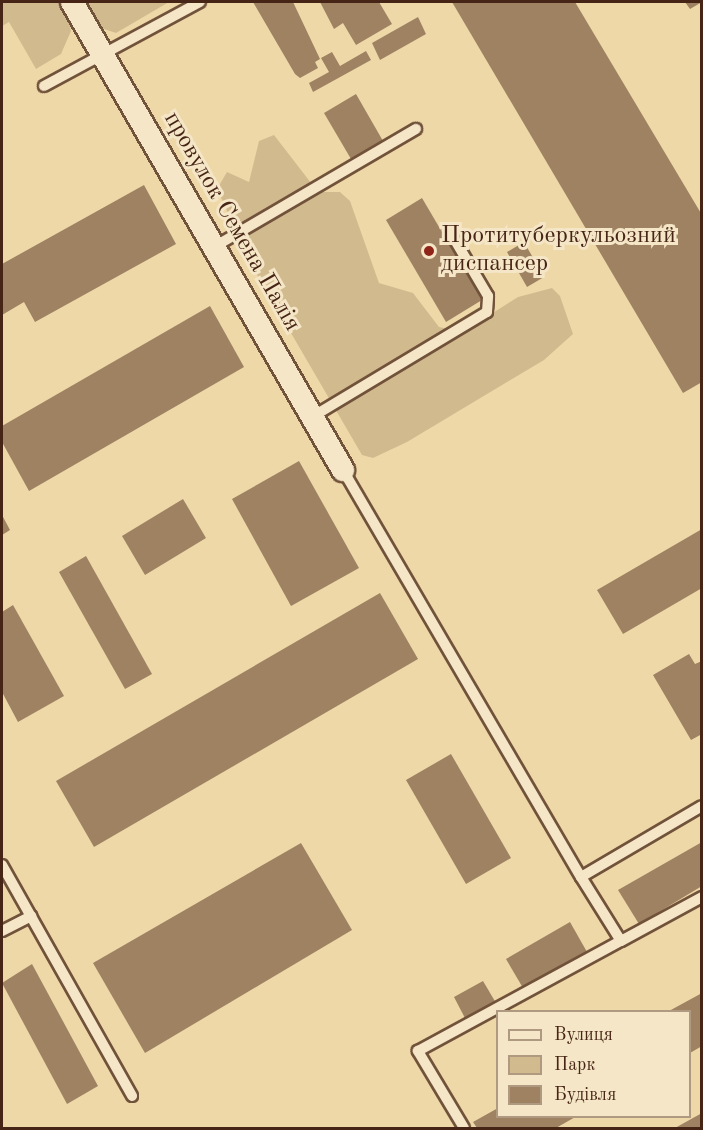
<!DOCTYPE html>
<html>
<head>
<meta charset="utf-8">
<style>
	body { margin:0 }
	#map { position:relative; width:703px; height:1130px; overflow:hidden; background:#eed8a8; font-family:"Old Standard TT",serif }
	div>[style] { position:absolute }
	.green>* { inset:0; background:#d2ba8f }
	.building>* { inset:0; background:#9e8262 }
	.roads { filter:drop-shadow(2px 0 #71523a) drop-shadow(-2px 0 #71523a) drop-shadow(0 2px #71523a) drop-shadow(0 -2px #71523a) }
	.lane>* { height:10px; margin:-5px; padding:0 5px; transform-origin:5px; border-radius:5px; background:#f4e6c6 }
	.street>* { height:22px; margin:-11px; padding:0 11px; transform-origin:11px; border-radius:11px; background:#f4e6c6 }
	.dots>* { width:16px; height:16px; translate:-50% -50%; box-sizing:border-box; border:3px solid #f4e6c6; border-radius:50% }
	span { translate:-50% -50%; white-space:nowrap; text-align:center; line-height:1.15; -webkit-text-stroke:6px #f4e6c6; paint-order:stroke }
	.street-label { font-size:24px; color:#472516 }
	.poi-label { font-size:24px; color:#472516 }
	.left { translate:0 -50%; text-align:left }
	.frame { position:absolute; inset:0; border:3px solid #472516; pointer-events:none }
	.legend { position:absolute; left:496px; top:1010px; width:195px; height:108px; box-sizing:border-box; background:#f4e6c6; border:2px solid #af9980; margin:0; padding:8px 10px; list-style:none; font-size:18px; color:#472516 }
	.legend li { display:flex; align-items:center; gap:12px; height:30px }
	.legend b { width:30px; border:2px solid #af9980 }
</style>
</head>
<body>
<div id="map">
	<div class="green">
		<i style="clip-path:polygon(2px 2px,64px 2px,71px 31px,61px 54px,36px 69px,9px 22px,2px 26px)"></i>
		<i style="clip-path:polygon(84px 2px,169px 2px,116px 33px,101px 28px)"></i>
		<i style="clip-path:polygon(274px 135px,318px 192px,340px 192px,350px 201px,379px 283px,413px 293px,439px 327px,463px 332px,518px 297px,552px 288px,560px 296px,573px 334px,544px 360px,407px 442px,373px 458px,362px 455px,252px 266px,217px 189px,227px 172px,249px 182px,259px 141px)"></i>
	</div>
	<div class="building">
		<i style="clip-path:polygon(253px 2px,293px 2px,320px 59px,315px 62px,318px 68px,300px 78px,295px 74px)"></i>
		<i style="clip-path:polygon(320px 2px,379px 2px,392px 24px,356px 45px,343px 23px,334px 29px)"></i>
		<i style="clip-path:polygon(452px 2px,575px 2px,702px 215px,702px 382px,683px 393px)"></i>
		<i style="clip-path:polygon(685px 2px,702px 2px,690px 9px)"></i>
		<i style="clip-path:polygon(418px 17px,426px 34px,380px 60px,372px 43px)"></i>
		<i style="clip-path:polygon(366px 51px,371px 60px,313px 92px,309px 83px,329px 72px,321px 58px,332px 52px,340px 66px)"></i>
		<i style="clip-path:polygon(356px 94px,383px 141px,351px 159px,324px 113px)"></i>
		<i style="clip-path:polygon(144px 185px,176px 244px,35px 322px,24px 302px,2px 315px,2px 264px)"></i>
		<i style="clip-path:polygon(422px 198px,482px 300px,446px 322px,386px 220px)"></i>
		<i style="clip-path:polygon(524px 242px,544px 277px,527px 287px,507px 252px)"></i>
		<i style="clip-path:polygon(210px 306px,244px 367px,29px 491px,2px 442px,2px 426px)"></i>
		<i style="clip-path:polygon(299px 461px,359px 568px,291px 606px,232px 499px)"></i>
		<i style="clip-path:polygon(183px 499px,206px 538px,145px 575px,122px 536px)"></i>
		<i style="clip-path:polygon(2px 515px,10px 530px,2px 535px)"></i>
		<i style="clip-path:polygon(702px 529px,702px 588px,623px 634px,597px 590px)"></i>
		<i style="clip-path:polygon(86px 556px,152px 674px,125px 689px,59px 572px)"></i>
		<i style="clip-path:polygon(380px 593px,418px 659px,94px 847px,56px 781px)"></i>
		<i style="clip-path:polygon(13px 605px,64px 696px,18px 722px,2px 692px,2px 612px)"></i>
		<i style="clip-path:polygon(689px 654px,695px 664px,702px 661px,702px 734px,691px 740px,653px 675px)"></i>
		<i style="clip-path:polygon(451px 754px,511px 858px,466px 884px,406px 780px)"></i>
		<i style="clip-path:polygon(702px 842px,702px 886px,639px 924px,618px 890px)"></i>
		<i style="clip-path:polygon(301px 843px,352px 930px,145px 1053px,93px 963px)"></i>
		<i style="clip-path:polygon(570px 922px,587px 952px,523px 988px,506px 959px)"></i>
		<i style="clip-path:polygon(32px 964px,98px 1086px,67px 1104px,2px 983px)"></i>
		<i style="clip-path:polygon(483px 981px,496px 1003px,466px 1020px,454px 997px)"></i>
		<i style="clip-path:polygon(702px 993px,702px 1046px,690px 1053px,690px 1011px,669px 1011px)"></i>
		<i style="clip-path:polygon(498px 1108px,498px 1116px,577px 1116px,556px 1128px,477px 1128px,473px 1122px)"></i>
		<i style="clip-path:polygon(702px 1113px,702px 1128px,675px 1128px)"></i>
	</div>
	<div class="roads">
		<div class="lane">
			<i style="left:44px;top:86px;width:177px;rotate:-28.3deg"></i>
			<i style="left:214px;top:247px;width:234px;rotate:-30.3deg"></i>
			<i style="left:312px;top:417px;width:204px;rotate:-31deg"></i>
			<i style="left:487px;top:312px;width:16px;rotate:-86deg"></i>
			<i style="left:488px;top:296px;width:77px;rotate:-120.6deg"></i>
			<i style="left:343px;top:470px;width:471px;rotate:59.7deg"></i>
			<i style="left:581px;top:877px;width:140px;rotate:-30.4deg"></i>
			<i style="left:2px;top:865px;width:265px;rotate:60.6deg"></i>
			<i style="left:581px;top:877px;width:75px;rotate:58deg"></i>
			<i style="left:621px;top:941px;width:92px;rotate:-28.5deg"></i>
			<i style="left:2px;top:931px;width:33px;rotate:-27deg"></i>
			<i style="left:464px;top:1128px;width:90px;rotate:-120.9deg"></i>
			<i style="left:418px;top:1051px;width:231px;rotate:-28.5deg"></i>
		</div>
		<div class="street">
			<i style="left:72px;top:2px;width:541px;rotate:59.93deg"></i>
		</div>
	</div>
	<div class="dots">
		<i style="left:429px;top:251px;background:#8f2418"></i>
	</div>
	<div class="street-label">
		<span style="left:231px;top:222px;rotate:60deg">провулок Семена Палія</span>
	</div>
	<div class="poi-label">
		<span class="left" style="left:441px;top:251px">Протитуберкульозний<br>диспансер</span>
	</div>
	<div class="frame"></div>
	<ul class="legend">
	<li><b style="height:8px;background:#f4e6c6"></b>Вулиця</li>
	<li><b style="height:16px;background:#d2ba8f"></b>Парк</li>
	<li><b style="height:16px;background:#9e8262"></b>Будівля</li>
	</ul>
</div>
</body>
</html>
